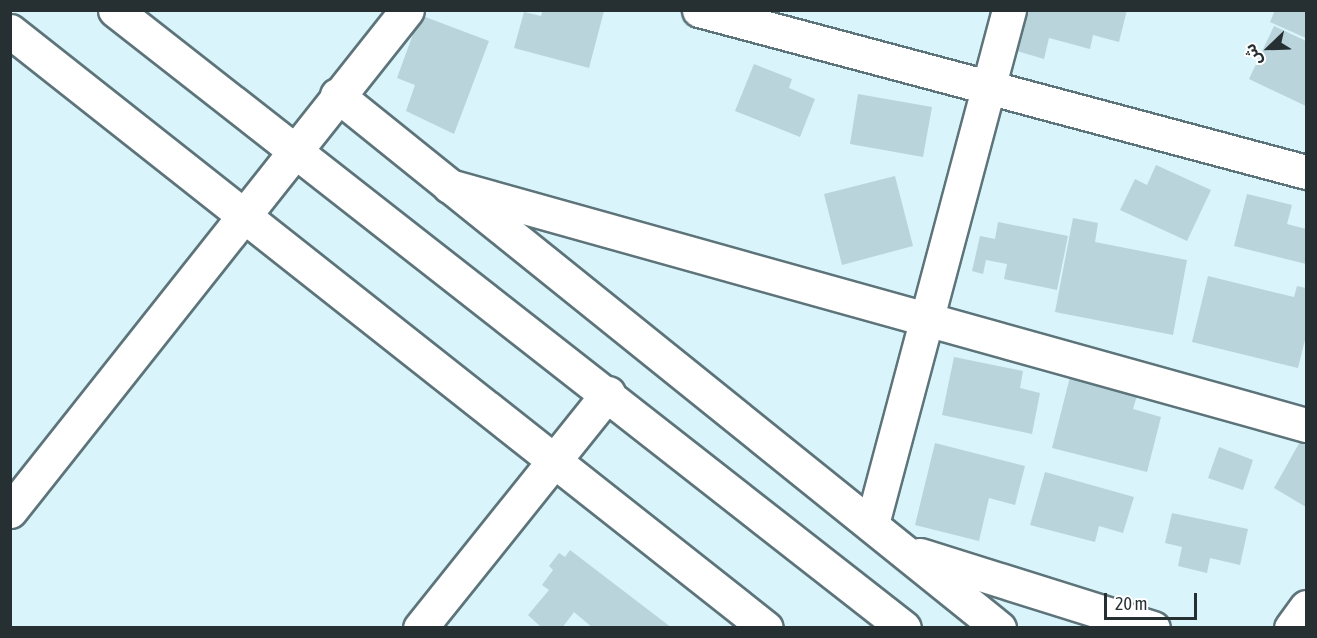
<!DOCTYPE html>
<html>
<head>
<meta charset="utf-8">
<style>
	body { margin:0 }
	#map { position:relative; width:1317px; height:638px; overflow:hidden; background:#d9f4fa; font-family:"Asap Condensed","Noto Sans Arabic",sans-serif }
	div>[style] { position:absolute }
	.building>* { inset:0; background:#bad4db }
	.roads { filter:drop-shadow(2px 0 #5d747a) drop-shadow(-2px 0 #5d747a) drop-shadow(0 2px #5d747a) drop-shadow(0 -2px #5d747a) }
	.minor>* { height:33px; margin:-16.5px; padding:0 16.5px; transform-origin:16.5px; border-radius:16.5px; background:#fff }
	.major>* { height:33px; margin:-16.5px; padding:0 16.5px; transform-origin:16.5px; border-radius:16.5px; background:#fff }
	span { translate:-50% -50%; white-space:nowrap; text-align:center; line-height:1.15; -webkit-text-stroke:4.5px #fff; paint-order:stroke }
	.frame { position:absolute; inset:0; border:12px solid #263033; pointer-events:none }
	.north { position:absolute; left:1239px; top:18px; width:60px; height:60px; -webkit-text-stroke:4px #fff; paint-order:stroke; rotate:247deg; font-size:16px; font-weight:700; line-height:24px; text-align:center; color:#263033 }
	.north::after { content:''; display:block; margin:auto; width:21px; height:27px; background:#263033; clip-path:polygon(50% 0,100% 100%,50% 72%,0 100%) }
	.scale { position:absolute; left:1104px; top:593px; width:93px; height:27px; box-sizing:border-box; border:3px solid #263033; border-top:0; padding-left:8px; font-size:18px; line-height:21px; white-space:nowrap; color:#263033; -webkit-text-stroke:4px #fff; paint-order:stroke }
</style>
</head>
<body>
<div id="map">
	<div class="building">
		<i style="clip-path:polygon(543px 10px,604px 11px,589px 68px,514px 48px,524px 12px,541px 16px)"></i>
		<i style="clip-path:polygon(1027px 10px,1127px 10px,1119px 42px,1093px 35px,1090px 49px,1049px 38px,1044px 59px,1017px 51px)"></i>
		<i style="clip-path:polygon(1275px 10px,1306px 10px,1306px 38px,1270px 22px)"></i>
		<i style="clip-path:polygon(420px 15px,489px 41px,454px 134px,406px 111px,415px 85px,397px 78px)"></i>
		<i style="clip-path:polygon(1274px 26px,1306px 41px,1306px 106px,1249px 79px)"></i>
		<i style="clip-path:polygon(754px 64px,792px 79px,789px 88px,815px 99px,800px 137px,735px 111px)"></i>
		<i style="clip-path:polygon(858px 94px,932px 107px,923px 157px,850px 144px)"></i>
		<i style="clip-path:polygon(1156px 165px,1211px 190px,1187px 241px,1120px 210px,1135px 179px,1147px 185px)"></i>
		<i style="clip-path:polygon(895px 176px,913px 246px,842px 265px,824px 194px)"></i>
		<i style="clip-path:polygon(1247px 194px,1292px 205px,1287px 224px,1306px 229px,1306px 264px,1234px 246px)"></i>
		<i style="clip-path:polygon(1073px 218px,1098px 223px,1095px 242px,1187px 260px,1173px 335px,1055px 312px)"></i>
		<i style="clip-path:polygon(998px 222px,1068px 236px,1057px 290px,1004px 279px,1007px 264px,986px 260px,983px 274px,972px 271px,980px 236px,995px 239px)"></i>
		<i style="clip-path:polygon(1208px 276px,1294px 297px,1297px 286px,1306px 288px,1306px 336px,1298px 368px,1192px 342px)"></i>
		<i style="clip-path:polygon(954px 357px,1023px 371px,1020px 388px,1040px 393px,1032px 434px,942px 415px)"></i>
		<i style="clip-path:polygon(1074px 361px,1099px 367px,1094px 384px,1137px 396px,1133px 409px,1161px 417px,1147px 472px,1052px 448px)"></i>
		<i style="clip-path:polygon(1306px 431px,1306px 507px,1274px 488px)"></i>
		<i style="clip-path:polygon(935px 443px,1025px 466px,1015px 505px,989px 498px,979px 541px,915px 525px)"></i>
		<i style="clip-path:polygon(1219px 447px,1253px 460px,1243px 490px,1208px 478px)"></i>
		<i style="clip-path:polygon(1045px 472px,1134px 497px,1123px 533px,1099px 526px,1095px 542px,1030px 525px)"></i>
		<i style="clip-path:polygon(1172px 513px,1248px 529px,1240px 565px,1210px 558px,1207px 573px,1178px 566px,1182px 547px,1165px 543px)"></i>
		<i style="clip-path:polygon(570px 550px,672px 628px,593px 628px,574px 612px,562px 628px,542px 628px,528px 615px,549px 590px,542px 585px,553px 570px,549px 566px,559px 553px,565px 557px)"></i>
	</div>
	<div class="roads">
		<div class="minor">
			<i style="left:699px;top:10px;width:628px;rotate:14.94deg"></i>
			<i style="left:10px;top:31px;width:963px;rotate:38.3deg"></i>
			<i style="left:337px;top:95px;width:850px;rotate:38.84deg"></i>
			<i style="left:449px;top:186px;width:890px;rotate:15.58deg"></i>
			<i style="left:10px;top:511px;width:639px;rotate:-51.61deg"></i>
			<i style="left:872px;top:524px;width:532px;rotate:-75.08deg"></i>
			<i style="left:920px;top:555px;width:244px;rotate:17.4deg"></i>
			<i style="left:420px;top:628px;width:301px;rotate:-51.3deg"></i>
			<i style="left:1291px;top:628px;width:26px;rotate:-54deg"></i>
		</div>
		<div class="major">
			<i style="left:115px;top:10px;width:1002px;rotate:38.07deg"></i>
		</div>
	</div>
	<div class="frame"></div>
	<div class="north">ش</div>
	<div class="scale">20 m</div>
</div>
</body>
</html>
